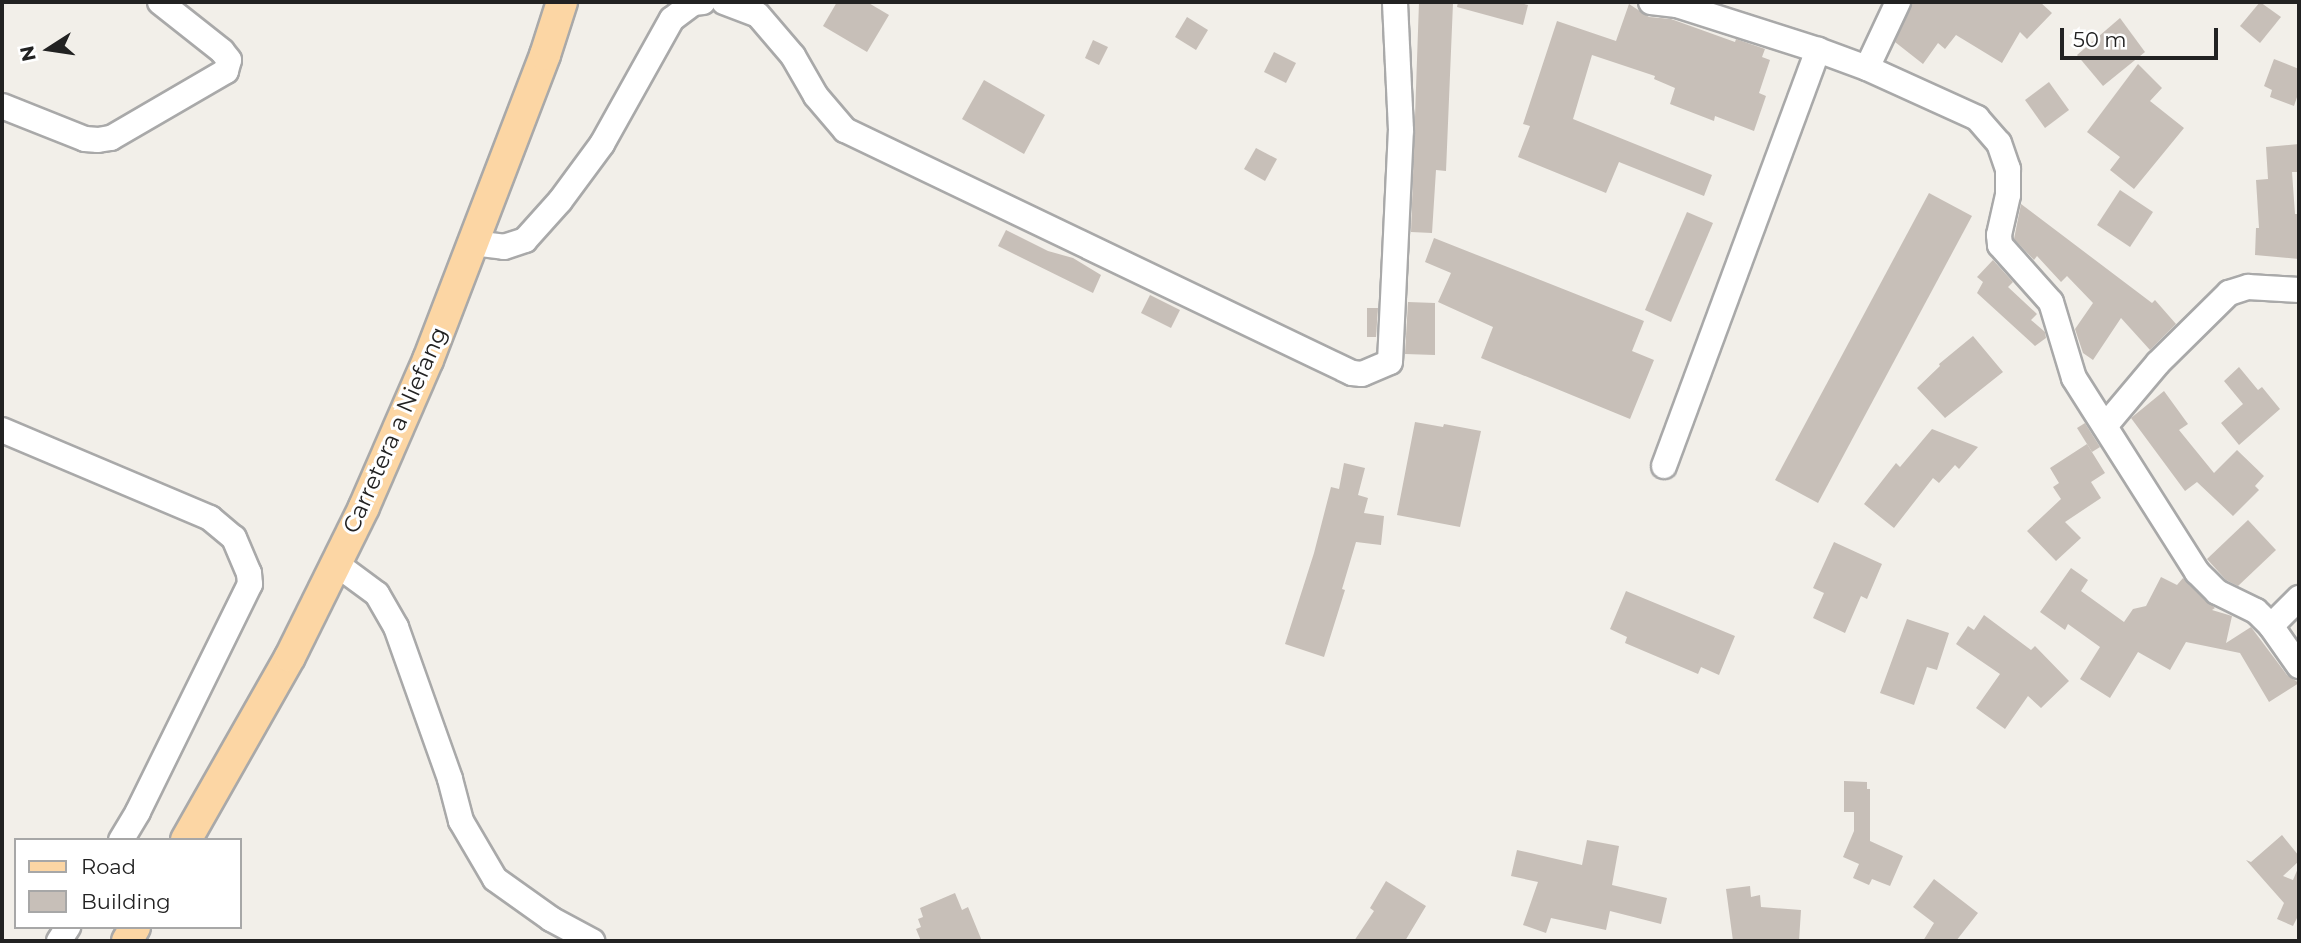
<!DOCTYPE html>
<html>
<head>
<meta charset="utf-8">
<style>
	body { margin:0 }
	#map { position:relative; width:2301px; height:943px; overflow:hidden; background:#f2efe9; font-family:Montserrat,sans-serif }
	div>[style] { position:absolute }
	.building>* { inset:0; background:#c7bfb8 }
	.roads { filter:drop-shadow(2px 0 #a9a9a9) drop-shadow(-2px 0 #a9a9a9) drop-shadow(0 2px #a9a9a9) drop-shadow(0 -2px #a9a9a9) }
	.minor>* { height:24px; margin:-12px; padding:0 12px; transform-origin:12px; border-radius:12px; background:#fff }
	.major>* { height:30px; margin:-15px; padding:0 15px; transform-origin:15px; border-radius:15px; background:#fcd6a4 }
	span { translate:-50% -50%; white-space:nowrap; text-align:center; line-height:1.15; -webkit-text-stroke:6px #fff; paint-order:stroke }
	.street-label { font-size:23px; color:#222 }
	.frame { position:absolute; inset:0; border:4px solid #222; pointer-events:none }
	.legend { position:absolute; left:14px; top:838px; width:228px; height:91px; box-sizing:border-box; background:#fff; border:2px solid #a7a7a7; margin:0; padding:9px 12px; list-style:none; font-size:21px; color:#222 }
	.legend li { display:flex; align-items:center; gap:14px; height:35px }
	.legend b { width:35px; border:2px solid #a7a7a7 }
	.north { position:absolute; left:14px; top:14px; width:70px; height:70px; -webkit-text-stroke:5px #fff; paint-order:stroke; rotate:258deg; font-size:19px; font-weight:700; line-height:28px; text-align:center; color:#222 }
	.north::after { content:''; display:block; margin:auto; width:24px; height:32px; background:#222; clip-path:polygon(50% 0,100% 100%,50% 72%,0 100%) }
	.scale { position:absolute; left:2060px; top:28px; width:158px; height:32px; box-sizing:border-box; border:4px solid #222; border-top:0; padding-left:9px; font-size:21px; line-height:24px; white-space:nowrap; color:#222; -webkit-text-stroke:5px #fff; paint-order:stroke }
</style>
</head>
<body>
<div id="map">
	<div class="building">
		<i style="clip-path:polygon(837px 2px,867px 2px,889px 15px,867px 52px,823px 26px)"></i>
		<i style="clip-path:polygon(1419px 2px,1453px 3px,1446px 171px,1436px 170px,1432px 233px,1411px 232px)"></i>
		<i style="clip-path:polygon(1458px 2px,1517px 2px,1528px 5px,1523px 25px,1457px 7px)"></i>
		<i style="clip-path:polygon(1913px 2px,2040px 2px,2052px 13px,2027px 39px,2020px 32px,2002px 63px,1956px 35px,1945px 49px,1938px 43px,1923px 64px,1895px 42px)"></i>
		<i style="clip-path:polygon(2260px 2px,2281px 17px,2260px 43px,2240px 26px)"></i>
		<i style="clip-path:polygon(1629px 4px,1649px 17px,1671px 19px,1735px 42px,1736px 39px,1765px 49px,1762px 57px,1770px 60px,1759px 93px,1766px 96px,1754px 131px,1715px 116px,1714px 121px,1670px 104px,1675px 88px,1654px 79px,1655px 76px,1592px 55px,1573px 119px,1712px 175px,1704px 196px,1619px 162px,1606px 193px,1518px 157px,1530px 126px,1523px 124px,1557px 21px,1616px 41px)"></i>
		<i style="clip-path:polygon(1187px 17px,1208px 30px,1196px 50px,1175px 37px)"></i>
		<i style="clip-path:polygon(2120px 18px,2145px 52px,2103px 86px,2077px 55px)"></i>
		<i style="clip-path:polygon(1093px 40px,1108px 47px,1099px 65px,1085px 58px)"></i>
		<i style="clip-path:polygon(1274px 52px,1296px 63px,1286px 83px,1264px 72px)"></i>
		<i style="clip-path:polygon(2274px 59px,2299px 69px,2299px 91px,2294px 106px,2270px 97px,2272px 90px,2264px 86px)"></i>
		<i style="clip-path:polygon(2138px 64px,2162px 88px,2150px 101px,2184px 128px,2134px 189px,2110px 170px,2120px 157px,2087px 132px)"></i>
		<i style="clip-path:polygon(984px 80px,1045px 115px,1024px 154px,962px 119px)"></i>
		<i style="clip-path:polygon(2049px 82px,2069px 110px,2045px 128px,2025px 100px)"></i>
		<i style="clip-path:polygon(2299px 144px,2299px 172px,2292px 172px,2295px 214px,2299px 214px,2299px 259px,2255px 255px,2256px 228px,2259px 228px,2256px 180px,2268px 179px,2266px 147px)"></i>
		<i style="clip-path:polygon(1256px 148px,1277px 159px,1265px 181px,1244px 169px)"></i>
		<i style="clip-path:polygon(2120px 190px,2153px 212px,2130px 247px,2097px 225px)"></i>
		<i style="clip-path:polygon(1929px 193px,1972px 216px,1818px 503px,1775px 480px)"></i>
		<i style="clip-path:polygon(2021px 204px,2152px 303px,2155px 300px,2176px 324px,2150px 350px,2121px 318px,2093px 360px,2083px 353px,2075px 329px,2093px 303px,2067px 276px,2061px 282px,2037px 256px,2034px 260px,2014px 239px)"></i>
		<i style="clip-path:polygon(1687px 212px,1713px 223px,1671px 322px,1645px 310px)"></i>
		<i style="clip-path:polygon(1006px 230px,1048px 251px,1073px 258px,1101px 275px,1093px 293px,998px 246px)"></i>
		<i style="clip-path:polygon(1434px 238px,1644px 321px,1632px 351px,1654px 360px,1630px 419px,1481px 358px,1493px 327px,1438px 302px,1451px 273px,1425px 262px)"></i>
		<i style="clip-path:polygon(1993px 260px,2013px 282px,2008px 287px,2037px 314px,2031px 320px,2045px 332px,2046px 338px,2035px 346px,1977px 293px,1983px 282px,1977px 277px)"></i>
		<i style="clip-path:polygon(1150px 295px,1180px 310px,1171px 328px,1141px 313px)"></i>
		<i style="clip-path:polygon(1408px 302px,1435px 303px,1435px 355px,1405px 354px)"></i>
		<i style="clip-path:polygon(1367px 308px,1378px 308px,1376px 337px,1367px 337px)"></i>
		<i style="clip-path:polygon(1973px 336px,2003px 372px,1945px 418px,1917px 388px,1940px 366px,1939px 364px)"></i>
		<i style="clip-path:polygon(2239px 367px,2258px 390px,2262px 387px,2280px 409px,2239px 445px,2221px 423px,2243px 404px,2224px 381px)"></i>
		<i style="clip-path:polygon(2164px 391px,2188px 424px,2179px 430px,2214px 473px,2237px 450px,2264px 476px,2255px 486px,2259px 490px,2233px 516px,2197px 482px,2185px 491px,2131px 418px)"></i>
		<i style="clip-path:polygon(1415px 422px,1443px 427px,1444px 424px,1481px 431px,1460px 527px,1397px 515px)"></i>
		<i style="clip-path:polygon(2085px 423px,2100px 447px,2092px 452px,2077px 428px)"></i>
		<i style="clip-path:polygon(1932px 429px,1978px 447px,1959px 469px,1955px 465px,1939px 483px,1933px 478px,1894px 528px,1864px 504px,1896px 463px,1900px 467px)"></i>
		<i style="clip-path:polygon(2087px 444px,2105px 473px,2091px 482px,2101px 498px,2065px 522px,2081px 538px,2056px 561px,2027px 531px,2061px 499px,2053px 487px,2059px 483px,2050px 468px)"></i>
		<i style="clip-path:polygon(1344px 463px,1365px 468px,1358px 495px,1368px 498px,1364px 513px,1384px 516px,1381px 545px,1356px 542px,1342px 589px,1345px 590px,1324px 657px,1285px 644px,1314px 553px,1331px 487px,1339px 489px)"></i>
		<i style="clip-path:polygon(2248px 520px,2276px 550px,2238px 586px,2226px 580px,2207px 559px)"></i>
		<i style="clip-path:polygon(1834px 542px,1882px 564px,1867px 599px,1861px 596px,1845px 633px,1813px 618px,1824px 593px,1813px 588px)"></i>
		<i style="clip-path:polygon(2071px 568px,2088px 580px,2081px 591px,2124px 622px,2133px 609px,2146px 606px,2161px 577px,2177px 585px,2183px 578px,2215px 608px,2212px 610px,2232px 616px,2226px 643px,2251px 627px,2287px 675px,2299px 683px,2269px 702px,2240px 653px,2186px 642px,2170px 670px,2138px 652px,2110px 698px,2080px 679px,2100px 647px,2068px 624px,2065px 630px,2040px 612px)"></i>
		<i style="clip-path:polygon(1626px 591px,1735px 636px,1719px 675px,1701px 667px,1698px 674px,1625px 643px,1627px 637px,1610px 629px)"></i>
		<i style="clip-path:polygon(1984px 615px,2031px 650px,2035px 646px,2069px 681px,2041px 708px,2028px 696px,2005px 729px,1976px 708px,2000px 674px,1956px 644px,1968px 626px,1974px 630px)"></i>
		<i style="clip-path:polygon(1907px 619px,1949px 633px,1937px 670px,1927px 667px,1914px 705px,1880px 693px)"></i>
		<i style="clip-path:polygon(1844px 781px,1867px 782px,1867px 789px,1870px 789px,1870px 841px,1903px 856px,1890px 886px,1872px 879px,1869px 885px,1853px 878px,1859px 864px,1843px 857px,1854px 831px,1854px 812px,1844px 812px)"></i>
		<i style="clip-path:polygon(2282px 835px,2299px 856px,2299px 861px,2283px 876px,2293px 880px,2299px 866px,2299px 920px,2297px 918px,2293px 926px,2277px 919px,2284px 903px,2246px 860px,2251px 862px)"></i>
		<i style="clip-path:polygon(1587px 840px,1619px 846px,1612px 885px,1667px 898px,1661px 924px,1610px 911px,1606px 930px,1551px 918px,1546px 933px,1523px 925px,1538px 882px,1511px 876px,1517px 850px,1582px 865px)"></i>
		<i style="clip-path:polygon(1934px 879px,1978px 913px,1956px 941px,1923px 941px,1934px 923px,1913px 907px)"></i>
		<i style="clip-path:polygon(1386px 881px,1426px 906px,1405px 941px,1354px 941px,1374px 911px,1370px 908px)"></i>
		<i style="clip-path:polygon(1750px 886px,1751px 897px,1760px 895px,1761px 907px,1801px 910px,1799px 941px,1733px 941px,1726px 889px)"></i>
		<i style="clip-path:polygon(955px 893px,962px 910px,968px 907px,982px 941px,921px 941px,916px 929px,921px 927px,918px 919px,923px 917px,920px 908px)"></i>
	</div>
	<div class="roads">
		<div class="minor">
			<i style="left:724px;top:2px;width:36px;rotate:21deg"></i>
			<i style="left:758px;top:15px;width:54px;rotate:49.5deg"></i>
			<i style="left:793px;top:56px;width:46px;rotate:60.1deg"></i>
			<i style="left:816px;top:96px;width:45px;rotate:49.5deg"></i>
			<i style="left:845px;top:130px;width:562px;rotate:25.61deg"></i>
			<i style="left:1352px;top:373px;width:10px;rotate:6deg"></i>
			<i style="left:1362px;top:374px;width:30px;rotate:-23deg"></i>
			<i style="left:1390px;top:362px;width:232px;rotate:-87.3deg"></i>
			<i style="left:1401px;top:130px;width:128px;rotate:-92.7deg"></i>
			<i style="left:1651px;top:2px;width:26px;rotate:7deg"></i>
			<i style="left:1677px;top:5px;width:148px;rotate:17.7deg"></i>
			<i style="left:1818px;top:50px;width:52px;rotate:20.2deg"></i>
			<i style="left:1867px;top:68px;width:121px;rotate:24.4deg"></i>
			<i style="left:1977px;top:118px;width:33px;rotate:49deg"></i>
			<i style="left:1999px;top:143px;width:28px;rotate:71deg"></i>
			<i style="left:2008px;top:169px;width:26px;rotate:90deg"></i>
			<i style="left:2008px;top:195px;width:41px;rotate:102.7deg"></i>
			<i style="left:1999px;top:235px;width:10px;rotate:84deg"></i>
			<i style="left:2000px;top:245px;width:76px;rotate:48.2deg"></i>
			<i style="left:2051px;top:302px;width:79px;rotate:73.2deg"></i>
			<i style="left:2074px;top:378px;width:230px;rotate:57.6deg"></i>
			<i style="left:2197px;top:572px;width:28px;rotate:45deg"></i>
			<i style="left:2217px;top:592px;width:43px;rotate:26deg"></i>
			<i style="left:2256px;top:611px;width:21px;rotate:45deg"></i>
			<i style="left:2271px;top:626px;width:49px;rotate:55deg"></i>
			<i style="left:1867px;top:68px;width:73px;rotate:-64.8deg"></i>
			<i style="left:2px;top:106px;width:89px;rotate:21.7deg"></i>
			<i style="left:85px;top:139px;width:13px;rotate:4deg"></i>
			<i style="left:98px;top:140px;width:13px;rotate:-9deg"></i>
			<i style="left:111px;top:138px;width:133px;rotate:-30.2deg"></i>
			<i style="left:226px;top:71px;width:11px;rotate:-75deg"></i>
			<i style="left:229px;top:60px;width:11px;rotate:-128deg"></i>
			<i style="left:222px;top:51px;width:79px;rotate:-141.7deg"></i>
			<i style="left:473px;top:243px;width:31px;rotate:7deg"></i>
			<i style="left:504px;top:247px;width:22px;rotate:-18deg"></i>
			<i style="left:525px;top:240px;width:52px;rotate:-48.1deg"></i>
			<i style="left:560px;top:201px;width:71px;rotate:-53.6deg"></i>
			<i style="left:602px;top:144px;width:143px;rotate:-60.8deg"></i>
			<i style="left:672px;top:19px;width:26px;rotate:-37deg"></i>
			<i style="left:693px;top:3px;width:10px;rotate:-6deg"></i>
			<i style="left:2105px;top:426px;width:82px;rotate:-49.9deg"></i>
			<i style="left:2158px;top:363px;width:100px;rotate:-44.6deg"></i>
			<i style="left:2229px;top:293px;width:20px;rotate:-18deg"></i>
			<i style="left:2248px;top:287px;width:51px;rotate:3.4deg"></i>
			<i style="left:2px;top:430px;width:226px;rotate:22.9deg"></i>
			<i style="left:210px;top:518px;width:31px;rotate:40deg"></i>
			<i style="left:234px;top:538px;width:38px;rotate:67deg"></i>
			<i style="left:249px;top:573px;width:11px;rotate:85deg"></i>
			<i style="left:250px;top:584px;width:254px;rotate:116.2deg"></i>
			<i style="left:138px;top:812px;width:33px;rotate:121deg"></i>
			<i style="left:1664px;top:466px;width:444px;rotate:-69.7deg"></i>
			<i style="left:335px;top:563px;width:52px;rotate:36.4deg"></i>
			<i style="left:377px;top:594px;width:38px;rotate:60deg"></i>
			<i style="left:396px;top:627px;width:161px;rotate:70.4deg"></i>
			<i style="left:450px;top:779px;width:43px;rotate:75.3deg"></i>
			<i style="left:461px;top:821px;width:67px;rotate:59.6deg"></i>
			<i style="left:495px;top:879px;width:69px;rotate:35.5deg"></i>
			<i style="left:551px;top:919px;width:47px;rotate:28.2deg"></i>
			<i style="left:2271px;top:626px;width:40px;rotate:-45deg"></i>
			<i style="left:59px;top:941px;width:17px;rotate:-57deg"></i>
		</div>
		<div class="major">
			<i style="left:186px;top:840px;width:210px;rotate:-60.4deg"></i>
			<i style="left:290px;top:657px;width:167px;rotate:-63.7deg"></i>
			<i style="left:364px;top:507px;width:160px;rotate:-66.5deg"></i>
			<i style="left:428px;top:360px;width:327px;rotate:-69deg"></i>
			<i style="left:545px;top:55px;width:56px;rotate:-72.2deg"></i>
			<i style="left:127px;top:941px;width:16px;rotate:-60deg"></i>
		</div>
	</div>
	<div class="street-label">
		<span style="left:395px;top:430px;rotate:-66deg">Carretera a Niefang</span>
	</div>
	<div class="frame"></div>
	<ul class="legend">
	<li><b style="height:9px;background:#fcd6a4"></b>Road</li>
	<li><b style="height:19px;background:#c7bfb8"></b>Building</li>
	</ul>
	<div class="north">N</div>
	<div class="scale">50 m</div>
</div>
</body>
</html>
